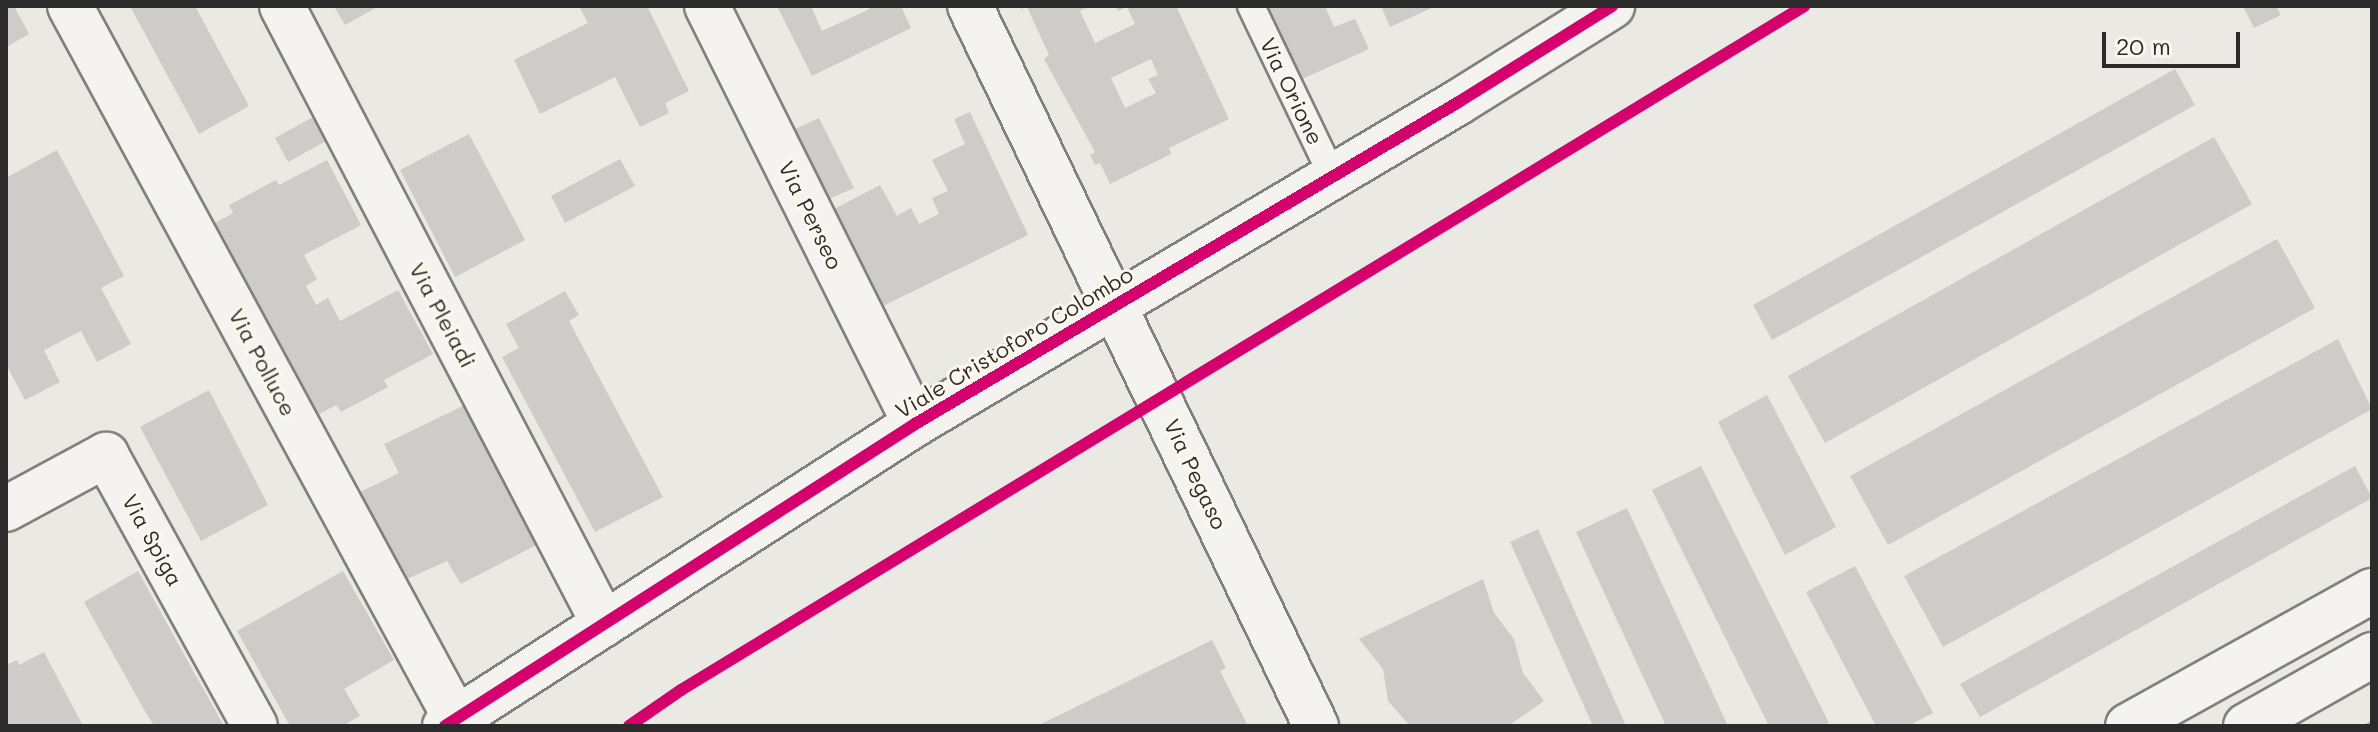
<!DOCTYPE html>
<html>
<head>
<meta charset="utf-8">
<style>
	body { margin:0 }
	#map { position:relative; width:2378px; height:732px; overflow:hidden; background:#eae9e4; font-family:Mali,sans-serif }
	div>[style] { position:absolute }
	.building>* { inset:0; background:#cdccc8 }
	.path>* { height:5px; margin-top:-2.5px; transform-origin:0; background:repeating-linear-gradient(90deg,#afaeac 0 6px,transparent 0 12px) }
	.roads { filter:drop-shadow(2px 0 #81807e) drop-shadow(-2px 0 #81807e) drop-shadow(0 2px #81807e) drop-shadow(0 -2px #81807e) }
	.service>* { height:26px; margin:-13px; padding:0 13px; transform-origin:13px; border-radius:13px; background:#f4f3ef }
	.minor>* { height:44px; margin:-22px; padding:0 22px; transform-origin:22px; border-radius:22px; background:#f4f3ef }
	.tertiary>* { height:44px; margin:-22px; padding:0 22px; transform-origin:22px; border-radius:22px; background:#f4f3ef }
	.cycleway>* { height:12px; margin:-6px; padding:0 6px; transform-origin:6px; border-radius:6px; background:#d6006c }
	span { translate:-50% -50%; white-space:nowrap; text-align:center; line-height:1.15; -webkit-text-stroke:6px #fbf7ec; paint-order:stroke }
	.street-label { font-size:22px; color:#2b2b2b }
	.frame { position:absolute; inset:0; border:8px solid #2b2b2b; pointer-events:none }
	.scale { position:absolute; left:2102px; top:32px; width:138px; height:36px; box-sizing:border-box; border:4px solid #2b2b2b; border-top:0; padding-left:10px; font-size:24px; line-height:28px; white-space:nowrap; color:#2b2b2b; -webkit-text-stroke:6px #fbf7ec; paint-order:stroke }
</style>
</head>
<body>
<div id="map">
	<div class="building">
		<i style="clip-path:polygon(6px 6px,14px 6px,29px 34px,6px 47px)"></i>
		<i style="clip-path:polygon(130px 6px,195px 6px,249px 106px,199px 134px)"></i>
		<i style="clip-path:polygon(334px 6px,379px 6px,345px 25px)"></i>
		<i style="clip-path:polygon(579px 6px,647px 6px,689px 91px,665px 103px,669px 113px,640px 127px,615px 77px,540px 114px,514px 60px,588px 23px)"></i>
		<i style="clip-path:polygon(777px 6px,811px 6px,822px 31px,870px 9px,868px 6px,901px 6px,911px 28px,812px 76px)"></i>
		<i style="clip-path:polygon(evenodd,1020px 6px,1090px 6px,1080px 11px,1095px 43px,1135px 24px,1127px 7px,1118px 11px,1115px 6px,1176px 6px,1229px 119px,1169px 148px,1171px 154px,1110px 184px,1100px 163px,1095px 165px,1090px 155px,1095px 152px,1044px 59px,1049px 55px,1027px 7px,1021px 9px,1020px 6px,1151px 59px,1158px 75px,1148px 79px,1156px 93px,1125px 108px,1111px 78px,1151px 59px)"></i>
		<i style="clip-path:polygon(1265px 6px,1325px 6px,1334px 27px,1355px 19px,1369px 49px,1300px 80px,1288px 51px,1280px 54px)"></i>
		<i style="clip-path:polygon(1381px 6px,1436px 6px,1390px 27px)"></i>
		<i style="clip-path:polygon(2243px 6px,2276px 6px,2281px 15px,2254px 28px)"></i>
		<i style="clip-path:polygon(2175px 69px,2195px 105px,1772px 340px,1753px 305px)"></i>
		<i style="clip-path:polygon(970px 112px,1028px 235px,881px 307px,834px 209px,880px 185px,897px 216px,911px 208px,919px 224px,939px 214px,932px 198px,948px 191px,932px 160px,965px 144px,954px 119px)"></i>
		<i style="clip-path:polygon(313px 117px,326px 141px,288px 162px,275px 138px)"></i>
		<i style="clip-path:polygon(819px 118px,854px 188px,829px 199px,793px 130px)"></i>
		<i style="clip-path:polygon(469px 134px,525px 240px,455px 277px,400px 170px)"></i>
		<i style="clip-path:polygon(2214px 137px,2252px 204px,1825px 443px,1788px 376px)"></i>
		<i style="clip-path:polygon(57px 150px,124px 276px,101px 288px,131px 344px,97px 362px,81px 331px,44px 350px,60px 382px,25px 400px,6px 364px,6px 178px)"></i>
		<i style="clip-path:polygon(620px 159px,635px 186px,565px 223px,551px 196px)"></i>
		<i style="clip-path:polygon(327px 160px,361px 225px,304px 255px,317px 279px,306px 286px,316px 305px,328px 298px,340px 321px,398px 290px,433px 354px,384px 380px,388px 387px,341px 412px,336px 405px,312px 418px,299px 393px,304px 390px,228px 249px,222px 252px,208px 227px,233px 213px,229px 205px,276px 180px,279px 185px)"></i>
		<i style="clip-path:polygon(2277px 239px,2315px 308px,1888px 545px,1850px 476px)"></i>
		<i style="clip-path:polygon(565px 291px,579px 315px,569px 321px,663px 497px,595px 532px,502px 357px,519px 348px,506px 324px)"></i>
		<i style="clip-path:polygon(2338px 339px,2372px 409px,1943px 647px,1904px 576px)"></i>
		<i style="clip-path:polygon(209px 390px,268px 505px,201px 541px,140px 427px)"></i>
		<i style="clip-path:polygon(1767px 395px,1836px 527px,1785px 555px,1718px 422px)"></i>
		<i style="clip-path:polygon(469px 403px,542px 542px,461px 584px,447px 561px,398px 583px,358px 493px,399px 473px,384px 444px)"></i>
		<i style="clip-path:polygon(1701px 466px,1829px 723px,1823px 726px,1769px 726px,1652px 490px)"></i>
		<i style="clip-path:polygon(2355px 466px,2372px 498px,1980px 717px,1960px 684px)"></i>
		<i style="clip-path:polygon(1627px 508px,1728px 726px,1666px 726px,1576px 532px)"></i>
		<i style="clip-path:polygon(1538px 529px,1626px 726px,1593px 726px,1510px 542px)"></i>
		<i style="clip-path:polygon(1855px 566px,1933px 713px,1908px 726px,1876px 726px,1806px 592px)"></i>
		<i style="clip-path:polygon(138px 571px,196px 676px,224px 726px,154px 726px,142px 706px,84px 602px)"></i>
		<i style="clip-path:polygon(343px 571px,394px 660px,344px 689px,360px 716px,342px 726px,290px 726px,237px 631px)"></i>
		<i style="clip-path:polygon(1483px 579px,1494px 613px,1514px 639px,1523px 673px,1544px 701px,1508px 726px,1410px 726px,1388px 701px,1383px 669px,1359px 639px)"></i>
		<i style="clip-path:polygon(1212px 640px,1226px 668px,1220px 671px,1248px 726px,1037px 726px)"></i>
		<i style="clip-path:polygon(44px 652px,83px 726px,6px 726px,6px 665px,17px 660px,19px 665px)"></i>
	</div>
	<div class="path">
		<i style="left:2366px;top:726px;width:7px;rotate:-27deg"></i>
	</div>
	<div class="roads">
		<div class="service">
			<i style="left:1251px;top:6px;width:190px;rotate:64.4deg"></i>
		</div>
		<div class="minor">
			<i style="left:70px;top:6px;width:811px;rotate:61.57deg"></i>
			<i style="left:282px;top:6px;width:697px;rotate:62.48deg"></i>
			<i style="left:707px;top:6px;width:467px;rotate:63.5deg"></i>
			<i style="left:970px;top:6px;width:799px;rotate:64.33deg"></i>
			<i style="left:6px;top:509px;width:114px;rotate:-28.4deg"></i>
			<i style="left:106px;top:455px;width:309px;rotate:61.2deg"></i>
			<i style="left:445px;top:726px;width:559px;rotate:-32.72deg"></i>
			<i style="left:915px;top:424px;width:630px;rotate:-30.64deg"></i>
			<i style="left:1457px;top:103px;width:183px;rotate:-32deg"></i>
		</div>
		<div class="tertiary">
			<i style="left:2128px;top:726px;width:279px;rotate:-29deg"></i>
			<i style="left:2246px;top:726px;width:145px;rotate:-29.4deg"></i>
		</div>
	</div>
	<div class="cycleway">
		<i style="left:445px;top:726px;width:559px;rotate:-32.72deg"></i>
		<i style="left:915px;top:424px;width:630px;rotate:-30.64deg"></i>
		<i style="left:1457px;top:103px;width:183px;rotate:-32deg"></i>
		<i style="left:629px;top:726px;width:63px;rotate:-34.7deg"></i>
		<i style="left:681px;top:690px;width:1315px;rotate:-31.34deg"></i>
	</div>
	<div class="street-label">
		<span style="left:1292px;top:91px;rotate:64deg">Via Orione</span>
		<span style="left:811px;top:215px;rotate:64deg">Via Perseo</span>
		<span style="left:443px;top:315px;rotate:62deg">Via Pleiadi</span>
		<span style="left:1014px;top:342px;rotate:-31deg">Viale Cristoforo Colombo</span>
		<span style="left:263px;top:362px;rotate:62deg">Via Polluce</span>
		<span style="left:1196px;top:474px;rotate:65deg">Via Pegaso</span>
		<span style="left:153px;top:540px;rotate:61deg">Via Spiga</span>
	</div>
	<div class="frame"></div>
	<div class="scale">20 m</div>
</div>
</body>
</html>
